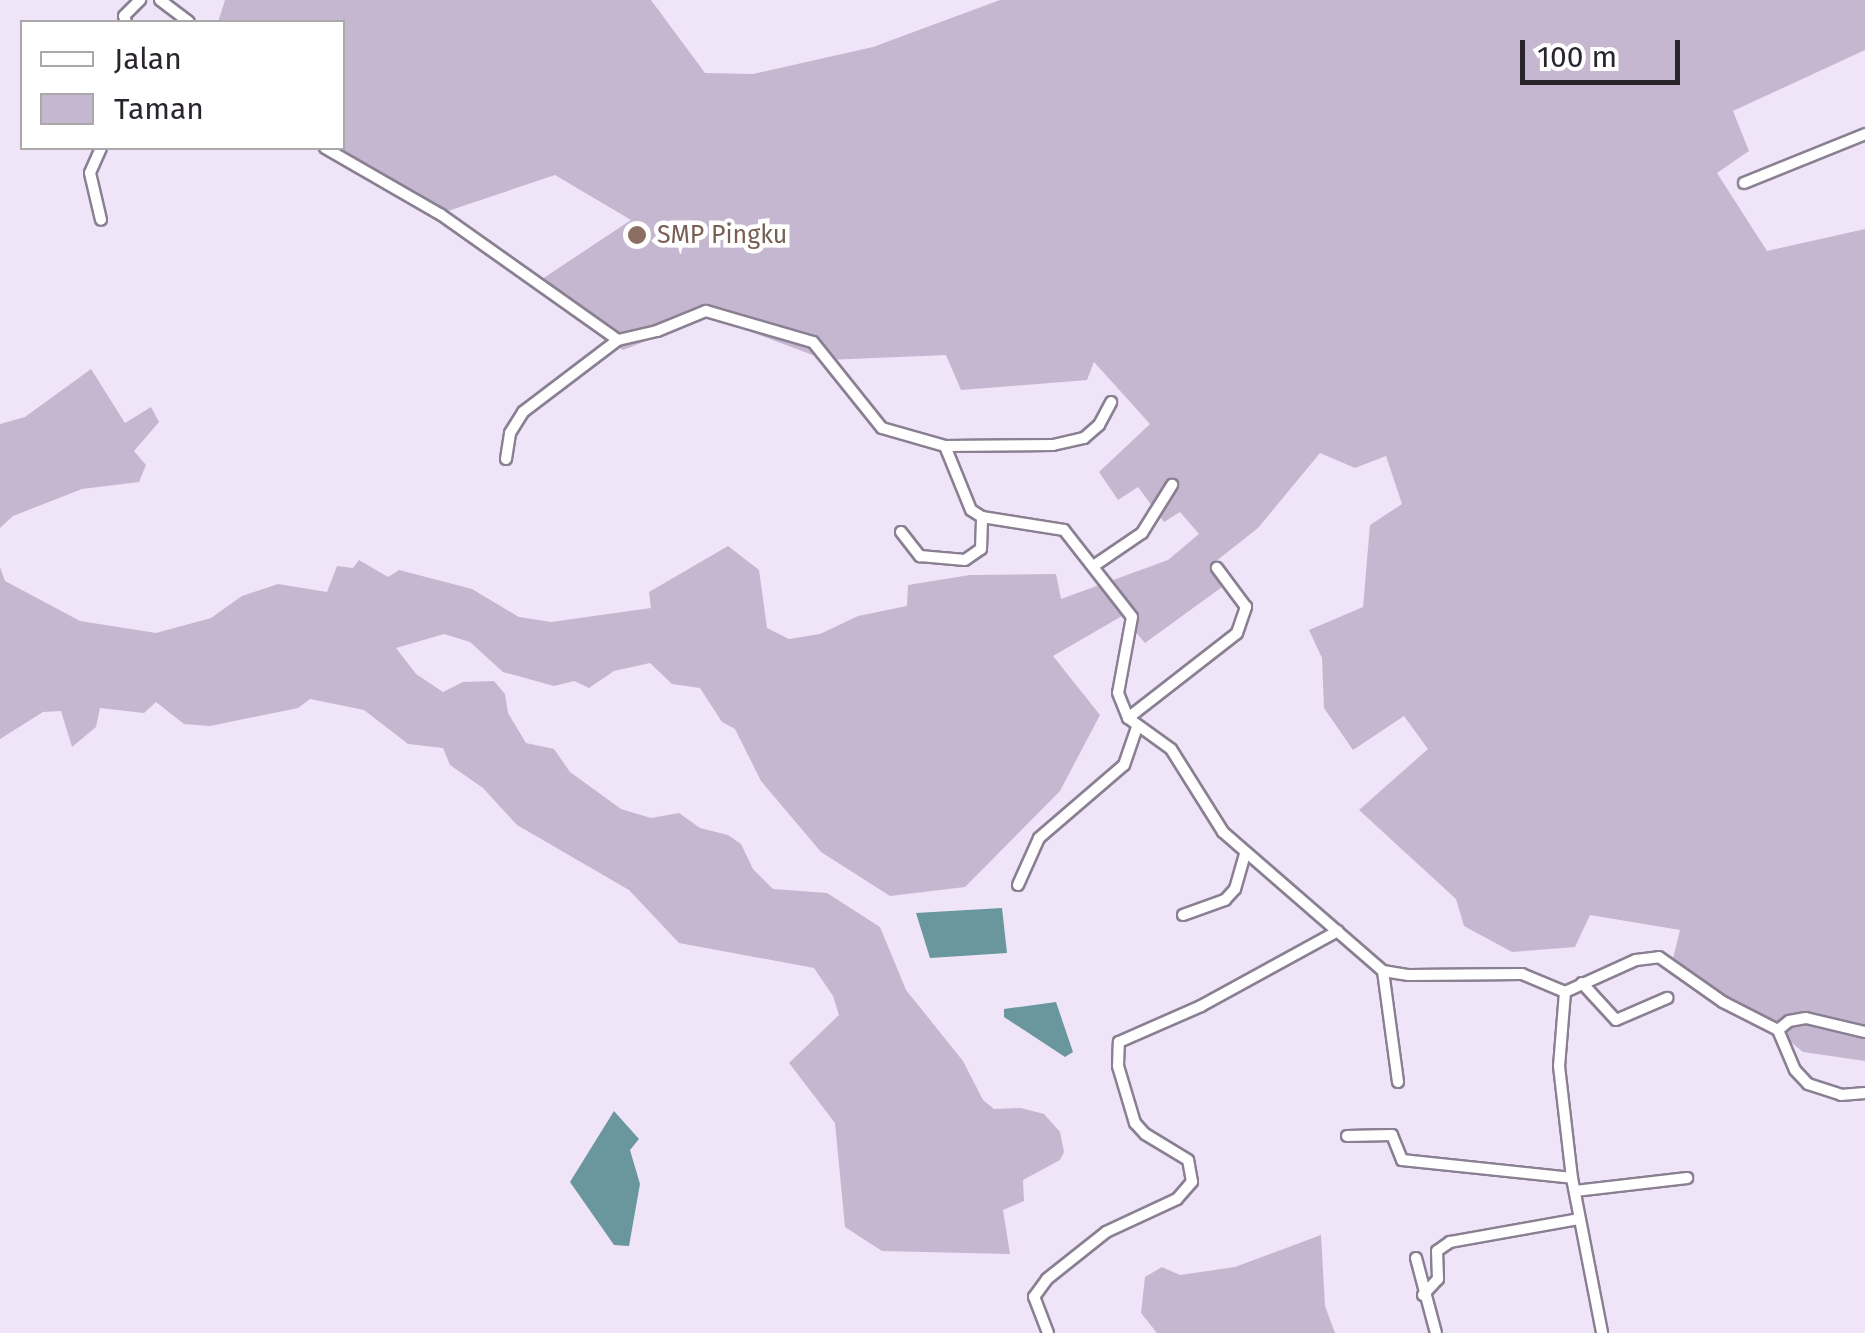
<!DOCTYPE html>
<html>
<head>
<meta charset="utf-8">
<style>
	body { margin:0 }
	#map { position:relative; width:1865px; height:1333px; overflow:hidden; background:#f0e4f8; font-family:"Fira Sans",sans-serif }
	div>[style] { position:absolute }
	.green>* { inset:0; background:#c6b7d1 }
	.water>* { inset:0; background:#69979d }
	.roads { filter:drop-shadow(2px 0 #8a8092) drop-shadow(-2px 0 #8a8092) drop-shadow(0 2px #8a8092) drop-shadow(0 -2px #8a8092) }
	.street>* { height:10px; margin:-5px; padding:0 5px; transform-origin:5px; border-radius:5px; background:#fff }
	.dots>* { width:28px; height:28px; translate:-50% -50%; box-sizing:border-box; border:5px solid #fff; border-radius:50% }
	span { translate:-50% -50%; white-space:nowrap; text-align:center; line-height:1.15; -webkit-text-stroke:9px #fff; paint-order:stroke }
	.education-label { font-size:25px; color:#785e54 }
	.left { translate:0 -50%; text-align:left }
	.legend { position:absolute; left:20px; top:20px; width:325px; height:130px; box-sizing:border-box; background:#fff; border:2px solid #aaa8ab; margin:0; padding:12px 18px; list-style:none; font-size:30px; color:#2a252d }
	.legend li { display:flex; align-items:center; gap:20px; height:50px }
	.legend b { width:50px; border:2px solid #aaa8ab }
	.scale { position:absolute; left:1520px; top:40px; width:160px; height:45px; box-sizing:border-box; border:5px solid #2a252d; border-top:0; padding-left:12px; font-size:30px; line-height:35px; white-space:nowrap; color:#2a252d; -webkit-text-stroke:8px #fff; paint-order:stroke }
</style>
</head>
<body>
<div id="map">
	<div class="green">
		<i style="clip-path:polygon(225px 0,651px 0,705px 73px,753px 74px,873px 47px,1000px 0,1865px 0,1865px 50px,1733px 111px,1749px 151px,1717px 173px,1767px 251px,1865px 229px,1865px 1061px,1803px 1052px,1767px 1023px,1670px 971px,1680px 930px,1590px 915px,1575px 947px,1512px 952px,1464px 926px,1456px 899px,1359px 810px,1428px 749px,1404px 716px,1353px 750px,1324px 708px,1322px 658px,1309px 630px,1363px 607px,1370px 525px,1402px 504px,1386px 456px,1355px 468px,1320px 453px,1258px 528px,1210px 566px,1222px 587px,1145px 643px,1122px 616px,1053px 656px,1100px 715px,1060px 791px,965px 887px,890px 896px,821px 852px,761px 781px,735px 729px,722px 722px,700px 688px,672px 684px,650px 663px,614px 671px,589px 688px,574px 681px,554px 686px,503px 672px,470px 642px,444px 634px,396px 648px,416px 674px,443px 692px,463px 682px,494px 681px,505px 694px,508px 713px,526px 743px,554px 749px,570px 772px,621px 809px,651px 818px,679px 813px,700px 828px,728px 835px,741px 844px,753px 869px,773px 889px,827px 893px,880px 927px,906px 990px,963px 1061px,983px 1100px,994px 1109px,1021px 1108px,1044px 1114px,1060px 1132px,1064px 1152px,1060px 1160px,1023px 1180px,1024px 1201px,1003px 1210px,1010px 1254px,882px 1251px,845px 1227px,835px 1123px,789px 1063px,839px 1015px,833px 996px,814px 968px,679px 943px,629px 890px,517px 825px,483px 788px,450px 765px,443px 748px,408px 744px,364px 710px,310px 699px,298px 708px,210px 726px,184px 724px,156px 702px,144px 713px,100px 708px,96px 727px,72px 747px,61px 711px,43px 712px,0 739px,0 567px,5px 581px,80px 621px,156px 633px,211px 618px,242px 596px,278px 584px,327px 592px,337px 566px,353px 568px,359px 560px,388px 577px,399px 570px,472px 589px,519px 617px,551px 622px,651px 608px,649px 592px,728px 546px,759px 570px,767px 628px,789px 639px,820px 634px,858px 616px,907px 606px,908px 585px,970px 575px,1056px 574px,1061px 599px,1168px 560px,1199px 534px,1180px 512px,1164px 522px,1138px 487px,1118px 500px,1099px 472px,1150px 424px,1094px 362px,1087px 380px,961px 390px,946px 355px,826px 360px,709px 316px,623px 350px,530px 287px,631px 220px,555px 175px,439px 214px,330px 148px,342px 148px,342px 22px,218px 22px)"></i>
		<i style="clip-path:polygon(91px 369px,125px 423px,151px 407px,159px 422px,134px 451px,146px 465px,139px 482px,82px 489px,13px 516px,0 528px,0 424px,25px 417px)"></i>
		<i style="clip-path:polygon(1321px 1235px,1325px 1306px,1335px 1333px,1157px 1333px,1141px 1313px,1145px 1277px,1162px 1267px,1180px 1275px,1235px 1267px)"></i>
	</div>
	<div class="water">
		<i style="clip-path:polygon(1002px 908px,1007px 953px,930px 958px,916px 913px)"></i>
		<i style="clip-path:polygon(1056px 1002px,1073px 1052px,1065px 1057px,1004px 1017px,1004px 1009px)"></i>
		<i style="clip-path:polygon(614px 1111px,639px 1139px,630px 1150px,640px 1184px,629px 1246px,614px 1245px,570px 1182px)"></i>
	</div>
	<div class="roads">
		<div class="street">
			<i style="left:160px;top:0;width:36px;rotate:37deg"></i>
			<i style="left:126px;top:22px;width:6px;rotate:-108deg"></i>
			<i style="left:124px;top:16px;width:23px;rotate:-45deg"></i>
			<i style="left:101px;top:148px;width:27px;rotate:114deg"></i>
			<i style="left:90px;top:173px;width:48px;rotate:76.8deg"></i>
			<i style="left:325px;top:148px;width:133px;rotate:29.9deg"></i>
			<i style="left:440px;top:214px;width:218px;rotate:35.3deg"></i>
			<i style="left:618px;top:340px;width:40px;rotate:-13deg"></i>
			<i style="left:657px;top:331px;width:53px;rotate:-22.2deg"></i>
			<i style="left:706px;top:311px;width:111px;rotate:16.2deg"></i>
			<i style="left:813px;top:342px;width:110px;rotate:51.3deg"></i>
			<i style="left:882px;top:428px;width:66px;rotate:15.9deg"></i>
			<i style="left:945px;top:446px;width:69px;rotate:67.9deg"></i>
			<i style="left:971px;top:510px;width:13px;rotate:32deg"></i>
			<i style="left:982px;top:517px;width:83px;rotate:9deg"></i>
			<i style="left:1064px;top:530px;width:110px;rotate:52deg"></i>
			<i style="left:1132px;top:617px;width:77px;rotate:100.4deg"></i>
			<i style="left:1118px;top:693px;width:27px;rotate:68deg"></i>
			<i style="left:1128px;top:718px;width:53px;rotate:35.8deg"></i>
			<i style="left:1171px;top:749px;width:98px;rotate:57.9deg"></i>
			<i style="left:1223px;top:832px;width:212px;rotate:41deg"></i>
			<i style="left:1383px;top:971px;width:26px;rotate:9deg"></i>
			<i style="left:1409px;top:975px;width:113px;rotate:-0.5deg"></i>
			<i style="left:1522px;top:974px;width:47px;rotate:22.7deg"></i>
			<i style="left:1565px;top:992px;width:78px;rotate:-24.3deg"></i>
			<i style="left:1636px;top:960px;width:23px;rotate:-7deg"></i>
			<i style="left:1659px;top:957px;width:78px;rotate:35.1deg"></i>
			<i style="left:1723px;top:1002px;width:62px;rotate:27deg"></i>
			<i style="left:1778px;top:1030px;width:14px;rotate:-39deg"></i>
			<i style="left:1789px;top:1021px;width:17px;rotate:-10deg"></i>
			<i style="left:1806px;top:1018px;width:61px;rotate:13.3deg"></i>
			<i style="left:1744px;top:183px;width:131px;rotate:-22deg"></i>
			<i style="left:945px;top:446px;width:108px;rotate:-0.5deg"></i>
			<i style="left:1053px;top:445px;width:32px;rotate:-13deg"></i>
			<i style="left:1084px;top:438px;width:20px;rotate:-41deg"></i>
			<i style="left:1099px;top:425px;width:26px;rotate:-62deg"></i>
			<i style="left:506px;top:459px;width:26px;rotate:-81deg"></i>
			<i style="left:510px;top:433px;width:25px;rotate:-58deg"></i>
			<i style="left:523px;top:412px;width:119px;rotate:-37.2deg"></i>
			<i style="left:901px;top:532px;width:31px;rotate:52deg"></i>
			<i style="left:920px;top:556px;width:45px;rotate:5.1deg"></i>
			<i style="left:965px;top:560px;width:19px;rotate:-35deg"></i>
			<i style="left:981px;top:549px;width:32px;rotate:-88deg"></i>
			<i style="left:1095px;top:565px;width:57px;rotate:-34.2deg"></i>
			<i style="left:1142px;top:533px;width:57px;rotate:-58deg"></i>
			<i style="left:1128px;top:718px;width:138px;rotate:-37.9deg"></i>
			<i style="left:1237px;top:633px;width:28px;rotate:-71deg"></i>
			<i style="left:1246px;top:607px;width:49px;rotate:-126.6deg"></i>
			<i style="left:1018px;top:885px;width:51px;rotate:-65.9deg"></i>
			<i style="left:1039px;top:838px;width:112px;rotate:-40.7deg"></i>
			<i style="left:1124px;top:765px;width:39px;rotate:-71deg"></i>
			<i style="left:1183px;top:915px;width:45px;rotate:-19.7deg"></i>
			<i style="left:1225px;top:900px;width:15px;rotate:-48deg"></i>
			<i style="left:1235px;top:889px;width:36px;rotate:-74deg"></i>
			<i style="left:1383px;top:971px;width:112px;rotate:82.3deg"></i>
			<i style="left:1582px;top:983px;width:50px;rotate:47.4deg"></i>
			<i style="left:1616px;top:1020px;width:56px;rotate:-23.3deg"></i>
			<i style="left:1565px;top:992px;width:74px;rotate:94.6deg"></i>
			<i style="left:1559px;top:1066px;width:113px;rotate:83.4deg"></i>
			<i style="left:1572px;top:1178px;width:158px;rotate:79deg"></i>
			<i style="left:1778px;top:1030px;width:43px;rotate:67deg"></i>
			<i style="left:1795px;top:1070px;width:19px;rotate:47deg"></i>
			<i style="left:1808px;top:1084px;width:35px;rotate:18deg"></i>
			<i style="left:1841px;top:1095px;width:24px;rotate:-5deg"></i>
			<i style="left:1347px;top:1136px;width:45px;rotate:-1.3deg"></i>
			<i style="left:1392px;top:1135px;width:27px;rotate:68deg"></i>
			<i style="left:1402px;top:1160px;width:171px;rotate:6deg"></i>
			<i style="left:1575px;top:1191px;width:113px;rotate:-6.6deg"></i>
			<i style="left:1416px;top:1258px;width:78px;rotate:75.1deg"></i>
			<i style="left:1423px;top:1295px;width:22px;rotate:-47deg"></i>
			<i style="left:1438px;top:1279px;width:28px;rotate:-92deg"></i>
			<i style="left:1437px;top:1251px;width:16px;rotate:-35deg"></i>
			<i style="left:1450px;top:1242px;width:131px;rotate:-10.1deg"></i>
			<i style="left:1048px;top:1333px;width:39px;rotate:-111deg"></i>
			<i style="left:1034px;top:1297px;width:22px;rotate:-54deg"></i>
			<i style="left:1047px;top:1279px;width:75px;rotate:-38.5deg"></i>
			<i style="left:1106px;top:1232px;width:78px;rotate:-24.9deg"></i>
			<i style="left:1177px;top:1199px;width:23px;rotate:-49deg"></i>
			<i style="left:1192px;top:1182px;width:22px;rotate:-100deg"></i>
			<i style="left:1188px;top:1160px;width:50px;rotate:-148.8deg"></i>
			<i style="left:1145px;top:1134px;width:15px;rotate:-132deg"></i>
			<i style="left:1135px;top:1123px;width:59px;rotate:-106.6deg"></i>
			<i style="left:1118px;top:1066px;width:24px;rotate:-88deg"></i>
			<i style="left:1119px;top:1042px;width:90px;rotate:-23.7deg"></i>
			<i style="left:1201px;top:1006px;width:156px;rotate:-28.7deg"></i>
		</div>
	</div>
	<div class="dots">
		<i style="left:637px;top:235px;background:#8d6e63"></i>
	</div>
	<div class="education-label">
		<span class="left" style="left:657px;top:235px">SMP Pingku</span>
	</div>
	<ul class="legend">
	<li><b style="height:12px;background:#fff"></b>Jalan</li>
	<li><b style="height:28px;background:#c6b7d1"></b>Taman</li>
	</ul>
	<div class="scale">100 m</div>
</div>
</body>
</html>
